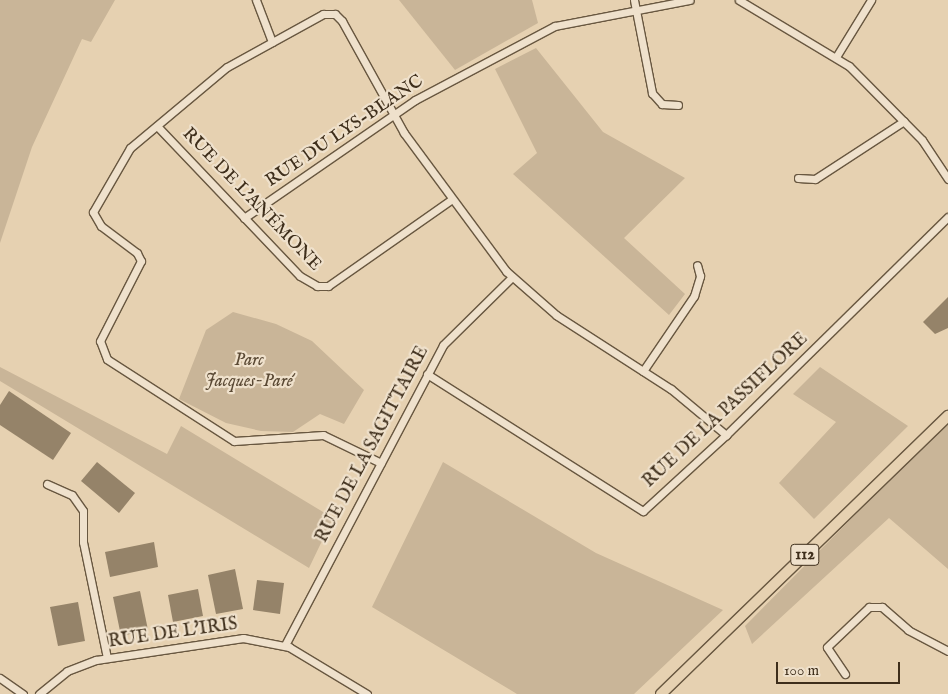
<!DOCTYPE html>
<html>
<head>
<meta charset="utf-8">
<style>
	body { margin:0 }
	#map { position:relative; width:948px; height:694px; overflow:hidden; background:#e6d1b1; font-family:"IM FELL English",serif }
	div>[style] { position:absolute }
	.green>* { inset:0; background:#c9b598 }
	.building>* { inset:0; background:#958369 }
	.roads { filter:drop-shadow(1px 0 #685740) drop-shadow(-1px 0 #685740) drop-shadow(0 1px #685740) drop-shadow(0 -1px #685740) }
	.street>* { height:7px; margin:-3.5px; padding:0 3.5px; transform-origin:3.5px; border-radius:3.5px; background:#efe1cc }
	.primary>* { height:10px; margin:-5px; padding:0 5px; transform-origin:5px; border-radius:5px; background:#e6d1b1 }
	span { translate:-50% -50%; white-space:nowrap; text-align:center; line-height:1.15; -webkit-text-stroke:4.5px #efe1cc; paint-order:stroke }
	.shield-label span { padding:1px 4px; background:#efe1cc; border:1px solid; border-radius:4px; -webkit-text-stroke-width:0 }
	.shield-label { font-size:16px; color:#3e2e1b; font-weight:700 }
	.street-label { font-size:18px; color:#3e2e1b }
	.park-label { font-size:18px; color:#5a4934; font-style:italic }
	.scale { position:absolute; left:776px; top:662px; width:124px; height:22px; box-sizing:border-box; border:2px solid #3e2e1b; border-top:0; padding-left:6px; font-size:15px; line-height:18px; white-space:nowrap; color:#3e2e1b; -webkit-text-stroke:4px #efe1cc; paint-order:stroke }
</style>
</head>
<body>
<div id="map">
	<div class="green">
		<i style="clip-path:polygon(0 0,115px 0,91px 42px,82px 39px,32px 147px,0 243px)"></i>
		<i style="clip-path:polygon(399px 0,532px 0,538px 23px,455px 70px)"></i>
		<i style="clip-path:polygon(536px 48px,603px 132px,685px 178px,624px 238px,685px 294px,669px 315px,513px 174px,537px 153px,495px 69px)"></i>
		<i style="clip-path:polygon(233px 312px,276px 324px,312px 341px,364px 390px,344px 424px,320px 414px,293px 432px,261px 431px,226px 423px,179px 399px,206px 330px)"></i>
		<i style="clip-path:polygon(0 367px,167px 454px,181px 426px,333px 518px,309px 568px,0 381px)"></i>
		<i style="clip-path:polygon(820px 367px,908px 426px,814px 519px,779px 483px,836px 422px,793px 394px)"></i>
		<i style="clip-path:polygon(948px 421px,948px 569px,889px 518px,752px 644px,745px 626px)"></i>
		<i style="clip-path:polygon(443px 462px,596px 553px,723px 610px,634px 694px,517px 694px,372px 607px)"></i>
	</div>
	<div class="building">
		<i style="clip-path:polygon(948px 297px,948px 328px,935px 334px,923px 322px)"></i>
		<i style="clip-path:polygon(9px 391px,71px 433px,53px 460px,0 425px,0 405px)"></i>
		<i style="clip-path:polygon(97px 462px,135px 493px,119px 513px,81px 481px)"></i>
		<i style="clip-path:polygon(154px 542px,158px 567px,110px 577px,105px 552px)"></i>
		<i style="clip-path:polygon(235px 569px,243px 609px,216px 614px,208px 575px)"></i>
		<i style="clip-path:polygon(257px 580px,284px 583px,280px 614px,253px 610px)"></i>
		<i style="clip-path:polygon(198px 589px,203px 616px,173px 622px,168px 595px)"></i>
		<i style="clip-path:polygon(140px 591px,148px 630px,121px 636px,113px 597px)"></i>
		<i style="clip-path:polygon(78px 602px,85px 641px,58px 646px,50px 607px)"></i>
	</div>
	<div class="roads">
		<div class="street">
			<i style="left:256px;top:0;width:45px;rotate:69.1deg"></i>
			<i style="left:634px;top:0;width:95px;rotate:79deg"></i>
			<i style="left:652px;top:93px;width:15px;rotate:48deg"></i>
			<i style="left:662px;top:104px;width:16px;rotate:4deg"></i>
			<i style="left:739px;top:0;width:128px;rotate:31deg"></i>
			<i style="left:849px;top:66px;width:104px;rotate:45.4deg"></i>
			<i style="left:922px;top:140px;width:47px;rotate:56.3deg"></i>
			<i style="left:836px;top:57px;width:67px;rotate:-58.4deg"></i>
			<i style="left:157px;top:126px;width:207px;rotate:46.4deg"></i>
			<i style="left:300px;top:276px;width:20px;rotate:30deg"></i>
			<i style="left:317px;top:286px;width:11px"></i>
			<i style="left:328px;top:286px;width:150px;rotate:-35deg"></i>
			<i style="left:798px;top:178px;width:17px;rotate:3deg"></i>
			<i style="left:815px;top:179px;width:106px;rotate:-33.1deg"></i>
			<i style="left:244px;top:218px;width:208px;rotate:-34.6deg"></i>
			<i style="left:415px;top:100px;width:158px;rotate:-27.9deg"></i>
			<i style="left:555px;top:26px;width:137px;rotate:-10.9deg"></i>
			<i style="left:643px;top:371px;width:91px;rotate:-55.8deg"></i>
			<i style="left:694px;top:296px;width:21px;rotate:-73deg"></i>
			<i style="left:700px;top:276px;width:11px;rotate:-105deg"></i>
			<i style="left:427px;top:374px;width:256px;rotate:32.4deg"></i>
			<i style="left:643px;top:511px;width:113px;rotate:-42.5deg"></i>
			<i style="left:726px;top:435px;width:311px;rotate:-44.5deg"></i>
			<i style="left:381px;top:463px;width:64px;rotate:-154.2deg"></i>
			<i style="left:323px;top:435px;width:89px;rotate:176.1deg"></i>
			<i style="left:234px;top:441px;width:151px;rotate:-147.2deg"></i>
			<i style="left:107px;top:359px;width:19px;rotate:-111deg"></i>
			<i style="left:100px;top:341px;width:90px;rotate:-62.9deg"></i>
			<i style="left:141px;top:261px;width:9px;rotate:-117deg"></i>
			<i style="left:137px;top:253px;width:45px;rotate:-143.1deg"></i>
			<i style="left:101px;top:226px;width:16px;rotate:-120deg"></i>
			<i style="left:93px;top:212px;width:74px;rotate:-60deg"></i>
			<i style="left:130px;top:148px;width:126px;rotate:-39.9deg"></i>
			<i style="left:227px;top:67px;width:110px;rotate:-28.9deg"></i>
			<i style="left:323px;top:14px;width:12px"></i>
			<i style="left:335px;top:14px;width:10px;rotate:45deg"></i>
			<i style="left:342px;top:21px;width:128px;rotate:61deg"></i>
			<i style="left:404px;top:133px;width:172px;rotate:53.5deg"></i>
			<i style="left:506px;top:271px;width:67px;rotate:41.3deg"></i>
			<i style="left:556px;top:315px;width:137px;rotate:32.8deg"></i>
			<i style="left:671px;top:389px;width:72px;rotate:39.9deg"></i>
			<i style="left:47px;top:484px;width:27px;rotate:24deg"></i>
			<i style="left:72px;top:495px;width:19px;rotate:55deg"></i>
			<i style="left:83px;top:511px;width:31px;rotate:90deg"></i>
			<i style="left:83px;top:542px;width:118px;rotate:78.3deg"></i>
			<i style="left:285px;top:645px;width:339px;rotate:-62.2deg"></i>
			<i style="left:443px;top:345px;width:97px;rotate:-44.6deg"></i>
			<i style="left:845px;top:674px;width:32px;rotate:-124deg"></i>
			<i style="left:827px;top:647px;width:58px;rotate:-43.6deg"></i>
			<i style="left:869px;top:607px;width:13px"></i>
			<i style="left:882px;top:607px;width:35px;rotate:41deg"></i>
			<i style="left:908px;top:630px;width:45px;rotate:27.7deg"></i>
			<i style="left:0;top:678px;width:28px;rotate:35deg"></i>
			<i style="left:39px;top:694px;width:36px;rotate:-39deg"></i>
			<i style="left:67px;top:671px;width:31px;rotate:-21deg"></i>
			<i style="left:96px;top:660px;width:149px;rotate:-8.5deg"></i>
			<i style="left:243px;top:638px;width:47px;rotate:11.1deg"></i>
			<i style="left:289px;top:647px;width:91px;rotate:31.1deg"></i>
		</div>
		<div class="primary">
			<i style="left:661px;top:694px;width:400px;rotate:-44.1deg"></i>
		</div>
	</div>
	<div class="shield-label">
		<span style="left:805px;top:555px">112</span>
	</div>
	<div class="street-label">
		<span style="left:345px;top:132px;rotate:-34deg">RUE DU LYS-BLANC</span>
		<span style="left:251px;top:200px;rotate:46deg">RUE DE L'ANÉMONE</span>
		<span style="left:726px;top:411px;rotate:-43deg">RUE DE LA PASSIFLORE</span>
		<span style="left:373px;top:445px;rotate:-62deg">RUE DE LA SAGITTAIRE</span>
		<span style="left:173px;top:634px;rotate:-8deg">RUE DE L'IRIS</span>
	</div>
	<div class="park-label">
		<span style="left:249px;top:372px">Parc<br>Jacques-Paré</span>
	</div>
	<div class="scale">100 m</div>
</div>
</body>
</html>
